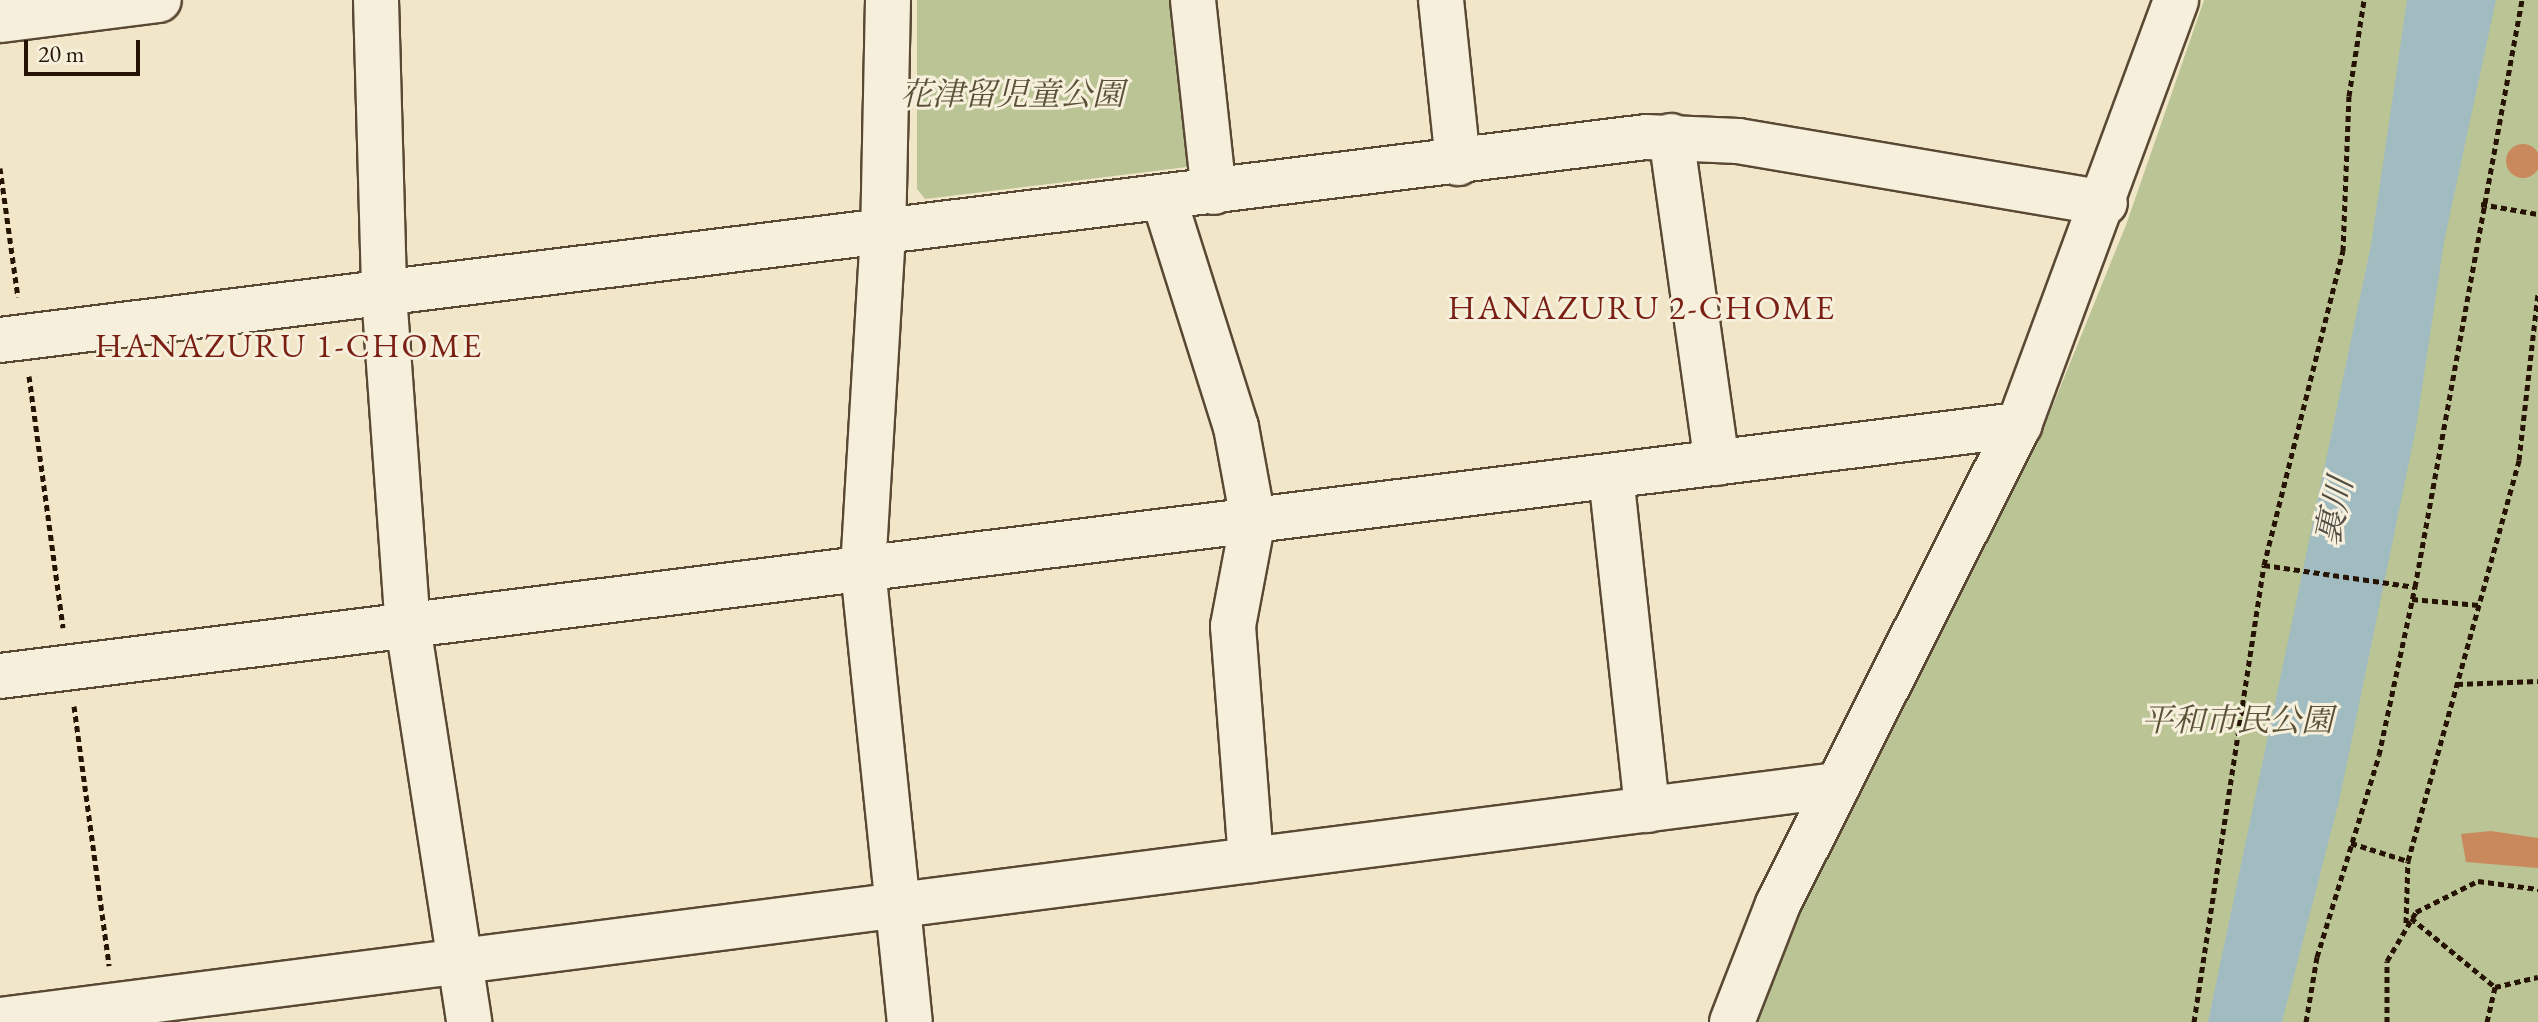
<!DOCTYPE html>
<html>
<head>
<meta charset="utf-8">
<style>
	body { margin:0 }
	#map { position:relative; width:2538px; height:1022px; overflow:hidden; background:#f1e6c7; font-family:"EB Garamond","Noto Serif JP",serif }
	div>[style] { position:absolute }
	.green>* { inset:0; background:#bbc495 }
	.water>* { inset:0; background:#a1bcc0 }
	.building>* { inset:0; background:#ca895d }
	.round { border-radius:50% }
	.path>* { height:5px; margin-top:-2.5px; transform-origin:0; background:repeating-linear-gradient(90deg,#261303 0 6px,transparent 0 10px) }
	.roads { filter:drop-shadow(2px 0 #594834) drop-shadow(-2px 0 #594834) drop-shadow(0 2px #594834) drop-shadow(0 -2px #594834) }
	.minor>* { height:44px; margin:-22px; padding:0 22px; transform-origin:22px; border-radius:22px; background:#f6efdb }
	span { translate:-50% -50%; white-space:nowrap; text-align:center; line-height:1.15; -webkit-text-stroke:6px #f6efdb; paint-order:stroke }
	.park-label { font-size:32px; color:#5a5136; font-style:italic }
	.neighbourhood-label { font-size:34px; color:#7a1f14; letter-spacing:2px }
	.water-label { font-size:34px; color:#514e45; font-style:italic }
	.scale { position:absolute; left:24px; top:40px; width:116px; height:36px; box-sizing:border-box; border:4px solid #261303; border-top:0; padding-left:10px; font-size:24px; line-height:28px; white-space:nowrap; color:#261303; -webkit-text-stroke:6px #f6efdb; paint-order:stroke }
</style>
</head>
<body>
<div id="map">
	<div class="green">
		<i style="clip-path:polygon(917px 0,1180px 0,1198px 155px,1187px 167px,925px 199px,917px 189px)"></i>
		<i style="clip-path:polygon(2204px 0,2538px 0,2538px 1022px,1758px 1022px,1800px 913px,2038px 442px,2126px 225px)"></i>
	</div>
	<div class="water">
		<i style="clip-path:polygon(2407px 0,2496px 0,2444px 242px,2416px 428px,2340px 797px,2282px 1022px,2208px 1022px,2371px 245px)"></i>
	</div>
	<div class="building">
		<i class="round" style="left:2506px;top:144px;width:34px;height:34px"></i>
		<i style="clip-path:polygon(2491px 831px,2538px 838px,2538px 868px,2466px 862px,2461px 834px)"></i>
	</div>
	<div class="path">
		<i style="left:0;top:168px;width:130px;rotate:82.1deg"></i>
		<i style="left:2481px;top:204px;width:58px;rotate:10deg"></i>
		<i style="left:29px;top:376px;width:254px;rotate:82.3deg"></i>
		<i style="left:2264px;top:565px;width:153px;rotate:8.3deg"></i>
		<i style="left:2412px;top:599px;width:67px;rotate:5.1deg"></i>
		<i style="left:2457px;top:684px;width:81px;rotate:-2.1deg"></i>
		<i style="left:74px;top:706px;width:262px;rotate:82.3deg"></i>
		<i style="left:2351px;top:843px;width:60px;rotate:17.5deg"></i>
		<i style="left:2411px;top:918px;width:109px;rotate:39.4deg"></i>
		<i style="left:2406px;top:923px;width:62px;rotate:-88.2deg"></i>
		<i style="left:2408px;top:861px;width:416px;rotate:-74.5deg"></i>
		<i style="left:2519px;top:460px;width:169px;rotate:-83.5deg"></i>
		<i style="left:2495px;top:987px;width:44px;rotate:-13.1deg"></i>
		<i style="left:2194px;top:1022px;width:462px;rotate:-81.3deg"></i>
		<i style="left:2264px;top:565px;width:324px;rotate:-75.9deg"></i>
		<i style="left:2343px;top:251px;width:155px;rotate:-87.8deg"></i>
		<i style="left:2349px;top:96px;width:97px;rotate:-81.1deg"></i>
		<i style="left:2306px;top:1022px;width:66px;rotate:-80.4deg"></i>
		<i style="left:2317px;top:957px;width:211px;rotate:-72.9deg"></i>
		<i style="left:2379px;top:755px;width:172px;rotate:-77.9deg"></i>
		<i style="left:2415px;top:587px;width:597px;rotate:-79.67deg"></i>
		<i style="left:2387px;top:1022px;width:61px;rotate:-90deg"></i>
		<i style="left:2387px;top:961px;width:57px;rotate:-59.4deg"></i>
		<i style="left:2416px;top:912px;width:69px;rotate:-26.6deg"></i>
		<i style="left:2478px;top:881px;width:61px;rotate:7.6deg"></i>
		<i style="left:2487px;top:1022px;width:36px;rotate:-77deg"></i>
	</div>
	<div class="roads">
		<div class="minor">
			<i style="left:376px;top:0;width:294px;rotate:88.4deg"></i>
			<i style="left:384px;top:294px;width:333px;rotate:85.9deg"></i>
			<i style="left:408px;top:626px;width:401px;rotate:81.2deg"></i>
			<i style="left:888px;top:0;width:233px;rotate:91.2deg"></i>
			<i style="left:883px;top:233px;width:337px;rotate:93.4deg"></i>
			<i style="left:863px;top:569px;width:455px;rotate:84.1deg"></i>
			<i style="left:1193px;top:0;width:193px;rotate:83.8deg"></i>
			<i style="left:1441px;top:0;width:164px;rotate:84deg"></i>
			<i style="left:0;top:20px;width:160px;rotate:-7.2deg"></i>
			<i style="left:1671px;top:136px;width:330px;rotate:82deg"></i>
			<i style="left:1164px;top:199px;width:239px;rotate:72.5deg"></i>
			<i style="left:1236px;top:427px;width:95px;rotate:79.6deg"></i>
			<i style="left:1253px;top:520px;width:108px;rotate:100.7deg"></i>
			<i style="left:1233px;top:626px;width:235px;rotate:85.6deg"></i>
			<i style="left:0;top:340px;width:1658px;rotate:-7.03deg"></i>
			<i style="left:1646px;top:137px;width:92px;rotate:2.5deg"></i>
			<i style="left:1738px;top:141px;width:372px;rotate:9.6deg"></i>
			<i style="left:1611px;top:476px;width:336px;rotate:83.8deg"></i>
			<i style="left:0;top:676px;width:2035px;rotate:-7.09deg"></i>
			<i style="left:0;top:1020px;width:1853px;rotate:-7.29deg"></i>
			<i style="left:1732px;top:1022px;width:127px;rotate:-68.7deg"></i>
			<i style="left:1778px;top:904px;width:536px;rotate:-63.29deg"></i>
			<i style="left:2019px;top:425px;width:453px;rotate:-69.7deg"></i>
		</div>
	</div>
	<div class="park-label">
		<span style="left:1012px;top:94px">花津留児童公園</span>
		<span style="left:2237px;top:720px">平和市民公園</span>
	</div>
	<div class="neighbourhood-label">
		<span style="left:1642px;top:308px">HANAZURU 2-CHOME</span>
		<span style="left:289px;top:346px">HANAZURU 1-CHOME</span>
	</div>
	<div class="water-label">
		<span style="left:2334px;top:511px;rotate:-78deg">裏川</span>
	</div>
	<div class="scale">20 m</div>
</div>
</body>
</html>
